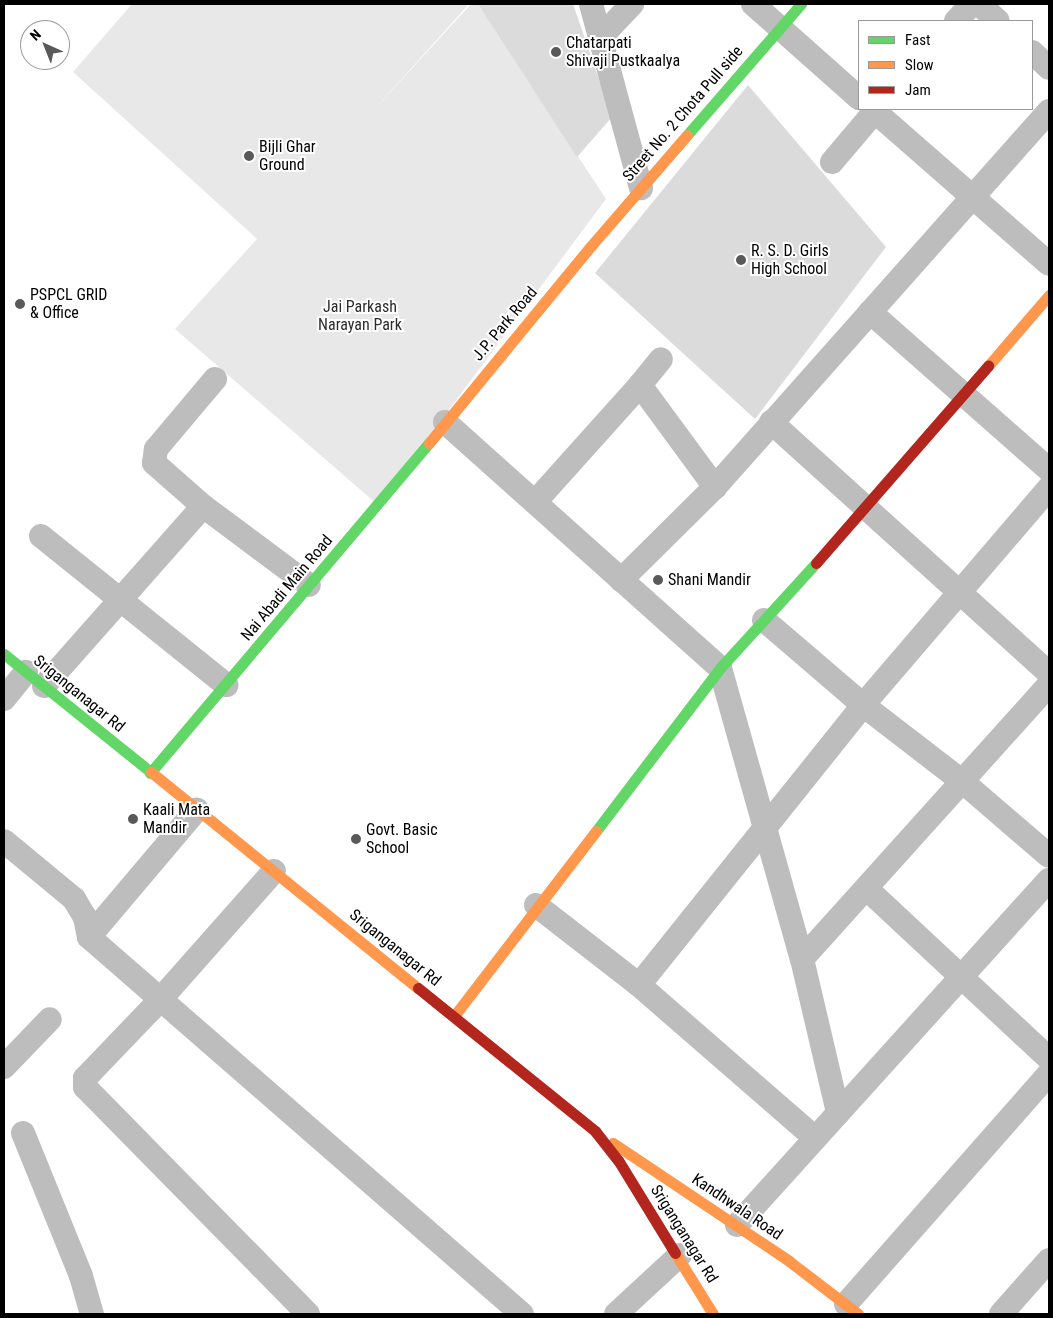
<!DOCTYPE html>
<html>
<head>
<meta charset="utf-8">
<style>
	body { margin:0 }
	#map { position:relative; width:1053px; height:1318px; overflow:hidden; background:#fff; font-family:"Roboto Condensed",sans-serif }
	div>[style] { position:absolute }
	.green>* { inset:0; background:#e8e8e8 }
	.building>* { inset:0; background:#dbdbdb }
	.street>* { height:24px; margin:-12px; padding:0 12px; transform-origin:12px; border-radius:12px; background:#bdbdbd }
	.fast>* { height:11px; margin:-5.5px; padding:0 5.5px; transform-origin:5.5px; border-radius:5.5px; background:#63d668 }
	.slow>* { height:11px; margin:-5.5px; padding:0 5.5px; transform-origin:5.5px; border-radius:5.5px; background:#ff974d }
	.jam>* { height:11px; margin:-5.5px; padding:0 5.5px; transform-origin:5.5px; border-radius:5.5px; background:#b3261e }
	.dots>* { width:14px; height:14px; translate:-50% -50%; box-sizing:border-box; border:2px solid #fff; border-radius:50% }
	span { translate:-50% -50%; white-space:nowrap; text-align:center; line-height:1.15; -webkit-text-stroke:4px #fff; paint-order:stroke }
	.poi-label { font-size:16px; color:#000 }
	.left { translate:0 -50%; text-align:left }
	.street-label { font-size:16px; color:#000 }
	.park-label { font-size:16px; color:#2c2c2c }
	.frame { position:absolute; inset:0; border:5px solid #000; pointer-events:none }
	.legend { position:absolute; left:858px; top:20px; width:175px; height:90px; box-sizing:border-box; background:#fff; border:1px solid #999; margin:0; padding:6px 9px; list-style:none; font-size:15px; color:#000 }
	.legend li { display:flex; align-items:center; gap:10px; height:25px }
	.legend b { width:25px; border:1px solid #999 }
	.north { position:absolute; left:20px; top:20px; width:50px; height:50px; box-sizing:border-box; background:#fff; border:1px solid #999; border-radius:50%; rotate:316deg; font-size:14px; font-weight:700; line-height:20px; text-align:center; color:#000 }
	.north::after { content:''; display:block; margin:auto; width:18px; height:22px; background:#595959; clip-path:polygon(50% 0,100% 100%,50% 72%,0 100%) }
</style>
</head>
<body>
<div id="map">
	<div class="green">
		<i style="clip-path:polygon(132px 4px,469px 4px,371px 113px,471px 4px,478px 4px,606px 199px,378px 505px,175px 329px,257px 239px,73px 72px)"></i>
	</div>
	<div class="building">
		<i style="clip-path:polygon(478px 4px,573px 4px,612px 117px,577px 157px)"></i>
		<i style="clip-path:polygon(748px 85px,886px 247px,755px 419px,595px 273px)"></i>
	</div>
	<div class="street">
		<i style="left:591px;top:4px;width:191px;rotate:74.8deg"></i>
		<i style="left:753px;top:4px;width:142px;rotate:41.6deg"></i>
		<i style="left:979px;top:4px;width:25px;rotate:42deg"></i>
		<i style="left:956px;top:21px;width:23px;rotate:-47deg"></i>
		<i style="left:600px;top:38px;width:47px;rotate:-46.7deg"></i>
		<i style="left:1032px;top:52px;width:23px;rotate:43deg"></i>
		<i style="left:872px;top:109px;width:235px;rotate:41.2deg"></i>
		<i style="left:832px;top:162px;width:70px;rotate:-49.7deg"></i>
		<i style="left:870px;top:312px;width:239px;rotate:41.4deg"></i>
		<i style="left:215px;top:379px;width:92px;rotate:130.1deg"></i>
		<i style="left:156px;top:449px;width:14px;rotate:98deg"></i>
		<i style="left:154px;top:463px;width:65px;rotate:41.3deg"></i>
		<i style="left:203px;top:506px;width:132px;rotate:36.7deg"></i>
		<i style="left:640px;top:385px;width:33px;rotate:-51deg"></i>
		<i style="left:445px;top:422px;width:369px;rotate:41.8deg"></i>
		<i style="left:720px;top:668px;width:302px;rotate:74.3deg"></i>
		<i style="left:802px;top:959px;width:158px;rotate:76.8deg"></i>
		<i style="left:771px;top:422px;width:375px;rotate:42.1deg"></i>
		<i style="left:535px;top:502px;width:157px;rotate:-48.1deg"></i>
		<i style="left:640px;top:385px;width:127px;rotate:53.7deg"></i>
		<i style="left:41px;top:536px;width:238px;rotate:38.8deg"></i>
		<i style="left:621px;top:580px;width:132px;rotate:-44.7deg"></i>
		<i style="left:715px;top:487px;width:503px;rotate:-48.39deg"></i>
		<i style="left:764px;top:620px;width:130px;rotate:40.6deg"></i>
		<i style="left:863px;top:705px;width:126px;rotate:37.6deg"></i>
		<i style="left:963px;top:782px;width:113px;rotate:40.7deg"></i>
		<i style="left:44px;top:686px;width:240px;rotate:-48.5deg"></i>
		<i style="left:4px;top:699px;width:35px;rotate:-51deg"></i>
		<i style="left:4px;top:841px;width:91px;rotate:39.6deg"></i>
		<i style="left:74px;top:899px;width:21px;rotate:59deg"></i>
		<i style="left:85px;top:917px;width:20px;rotate:79deg"></i>
		<i style="left:89px;top:937px;width:574px;rotate:41.05deg"></i>
		<i style="left:274px;top:871px;width:174px;rotate:131.5deg"></i>
		<i style="left:159px;top:1001px;width:98px;rotate:133.8deg"></i>
		<i style="left:91px;top:1072px;width:8px;rotate:135deg"></i>
		<i style="left:85px;top:1078px;width:9px;rotate:90deg"></i>
		<i style="left:85px;top:1087px;width:318px;rotate:45.5deg"></i>
		<i style="left:867px;top:889px;width:249px;rotate:43deg"></i>
		<i style="left:536px;top:905px;width:130px;rotate:37.8deg"></i>
		<i style="left:639px;top:985px;width:233px;rotate:41deg"></i>
		<i style="left:89px;top:937px;width:167px;rotate:-49.8deg"></i>
		<i style="left:802px;top:959px;width:369px;rotate:-48deg"></i>
		<i style="left:639px;top:985px;width:359px;rotate:-51.3deg"></i>
		<i style="left:863px;top:705px;width:286px;rotate:-49.4deg"></i>
		<i style="left:4px;top:1067px;width:66px;rotate:-46.2deg"></i>
		<i style="left:23px;top:1133px;width:154px;rotate:67.9deg"></i>
		<i style="left:81px;top:1276px;width:40px;rotate:74deg"></i>
		<i style="left:737px;top:1225px;width:465px;rotate:-47.9deg"></i>
		<i style="left:846px;top:1304px;width:307px;rotate:-48.6deg"></i>
		<i style="left:616px;top:1314px;width:87px;rotate:-42.7deg"></i>
		<i style="left:1001px;top:1314px;width:72px;rotate:-48.4deg"></i>
	</div>
	<div class="fast">
		<i style="left:687px;top:135px;width:174px;rotate:-49deg"></i>
		<i style="left:4px;top:654px;width:189px;rotate:38.8deg"></i>
		<i style="left:150px;top:773px;width:432px;rotate:-49.8deg"></i>
		<i style="left:596px;top:831px;width:205px;rotate:-52.7deg"></i>
		<i style="left:720px;top:668px;width:142px;rotate:-47.6deg"></i>
	</div>
	<div class="slow">
		<i style="left:988px;top:366px;width:94px;rotate:-49.3deg"></i>
		<i style="left:429px;top:443px;width:254px;rotate:-50.6deg"></i>
		<i style="left:590px;top:247px;width:148px;rotate:-49.1deg"></i>
		<i style="left:151px;top:772px;width:343px;rotate:39deg"></i>
		<i style="left:454px;top:1016px;width:233px;rotate:-52.5deg"></i>
		<i style="left:613px;top:1143px;width:212px;rotate:33.8deg"></i>
		<i style="left:789px;top:1261px;width:87px;rotate:37.5deg"></i>
		<i style="left:675px;top:1253px;width:72px;rotate:58.1deg"></i>
	</div>
	<div class="jam">
		<i style="left:816px;top:563px;width:262px;rotate:-48.9deg"></i>
		<i style="left:418px;top:988px;width:228px;rotate:38.9deg"></i>
		<i style="left:595px;top:1131px;width:37px;rotate:52deg"></i>
		<i style="left:618px;top:1160px;width:109px;rotate:58.5deg"></i>
	</div>
	<div class="dots">
		<i style="left:556px;top:52px;background:#595959"></i>
		<i style="left:249px;top:156px;background:#595959"></i>
		<i style="left:741px;top:260px;background:#595959"></i>
		<i style="left:20px;top:304px;background:#595959"></i>
		<i style="left:658px;top:580px;background:#595959"></i>
		<i style="left:133px;top:819px;background:#595959"></i>
		<i style="left:356px;top:839px;background:#595959"></i>
	</div>
	<div class="poi-label">
		<span class="left" style="left:566px;top:52px">Chatarpati<br>Shivaji Pustkaalya</span>
		<span class="left" style="left:259px;top:156px">Bijli Ghar<br>Ground</span>
		<span class="left" style="left:751px;top:260px">R. S. D. Girls<br>High School</span>
		<span class="left" style="left:30px;top:304px">PSPCL GRID<br>&amp; Office</span>
		<span class="left" style="left:668px;top:580px">Shani Mandir</span>
		<span class="left" style="left:143px;top:819px">Kaali Mata<br>Mandir</span>
		<span class="left" style="left:366px;top:839px">Govt. Basic<br>School</span>
	</div>
	<div class="street-label">
		<span style="left:683px;top:114px;rotate:-49deg">Street No. 2 Chota Pull side</span>
		<span style="left:505px;top:324px;rotate:-50deg">J.P. Park Road</span>
		<span style="left:287px;top:588px;rotate:-50deg">Nai Abadi Main Road</span>
		<span style="left:79px;top:694px;rotate:39deg">Sriganganagar Rd</span>
		<span style="left:395px;top:948px;rotate:39deg">Sriganganagar Rd</span>
		<span style="left:737px;top:1207px;rotate:34deg">Kandhwala Road</span>
		<span style="left:684px;top:1234px;rotate:58deg">Sriganganagar Rd</span>
	</div>
	<div class="park-label">
		<span style="left:360px;top:316px">Jai Parkash<br>Narayan Park</span>
	</div>
	<div class="frame"></div>
	<ul class="legend">
	<li><b style="height:6px;background:#63d668"></b>Fast</li>
	<li><b style="height:6px;background:#ff974d"></b>Slow</li>
	<li><b style="height:6px;background:#b3261e"></b>Jam</li>
	</ul>
	<div class="north">N</div>
</div>
</body>
</html>
